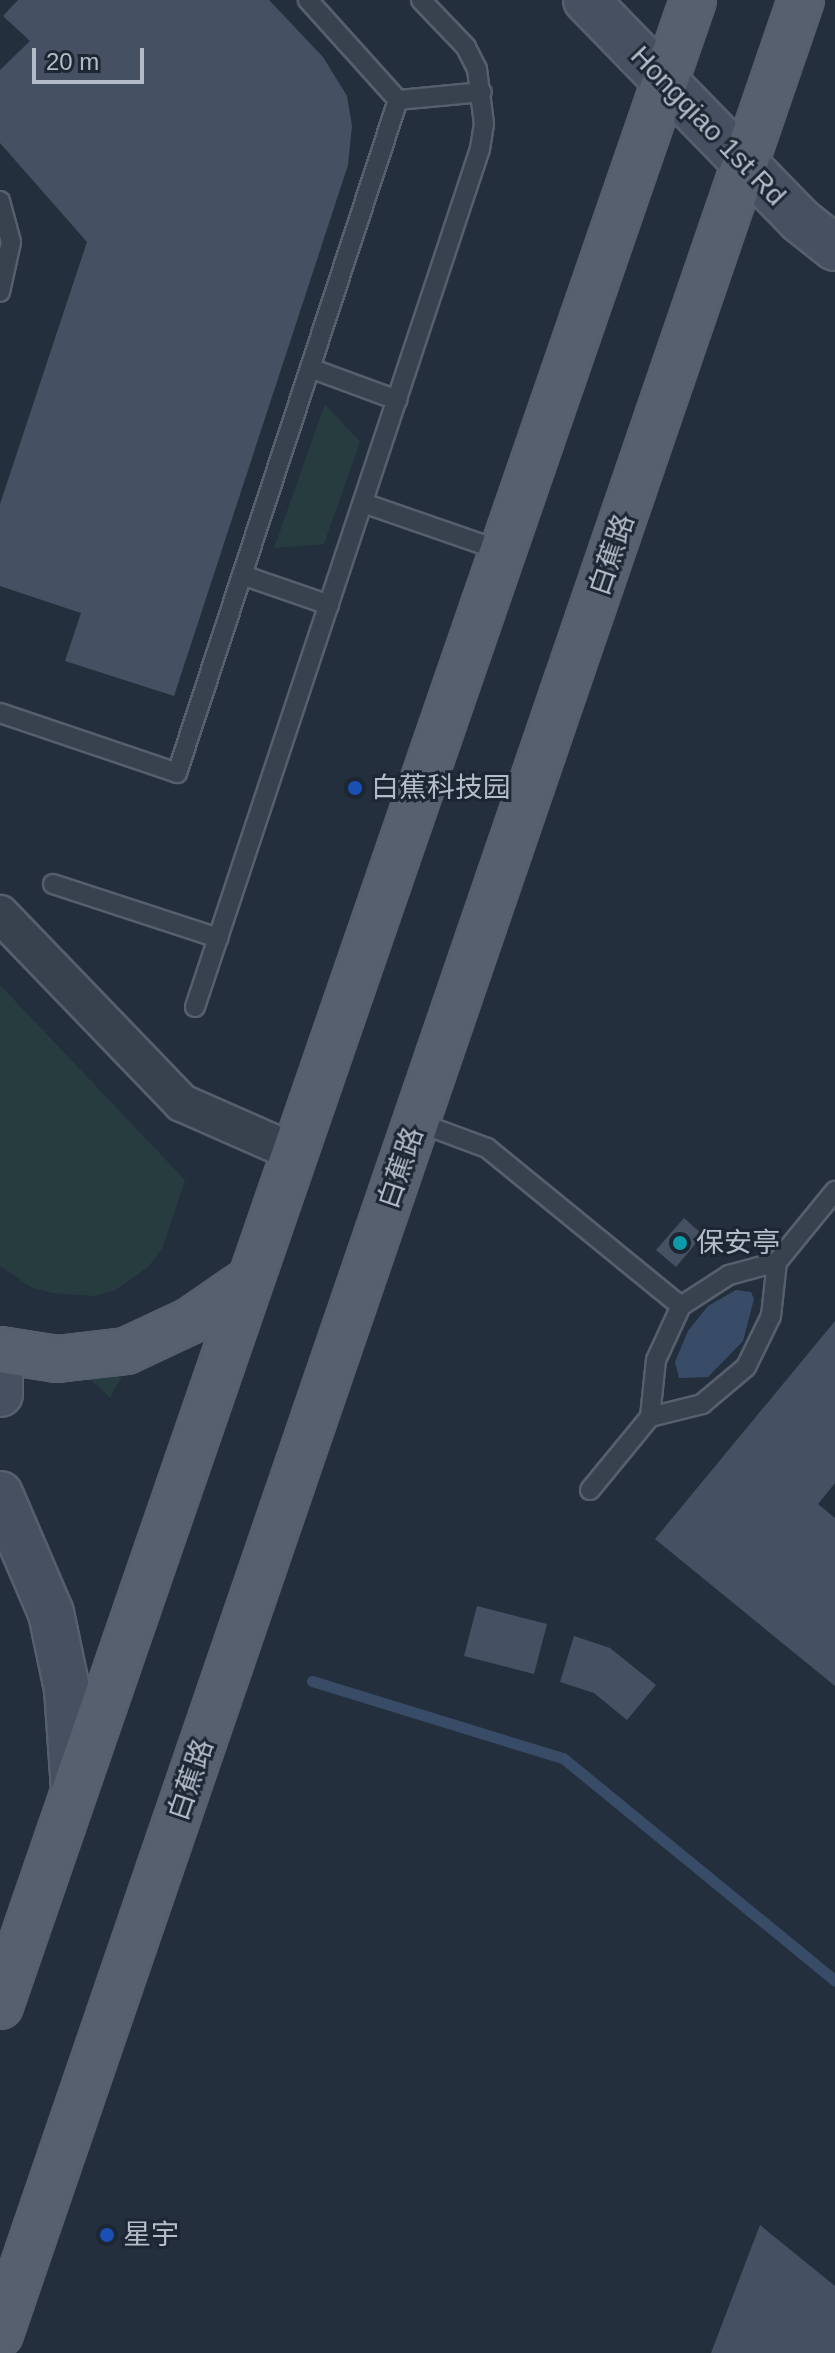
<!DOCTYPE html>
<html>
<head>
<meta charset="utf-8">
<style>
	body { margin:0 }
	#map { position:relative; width:835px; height:2353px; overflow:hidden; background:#242f3e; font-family:Helvetica,"Noto Sans SC",sans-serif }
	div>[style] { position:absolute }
	.green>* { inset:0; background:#263c3f }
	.water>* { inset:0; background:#394c67 }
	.stream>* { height:11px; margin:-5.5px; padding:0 5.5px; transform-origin:5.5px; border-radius:5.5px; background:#394c67 }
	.building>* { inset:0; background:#455162 }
	.roads { filter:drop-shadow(2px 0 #565f6c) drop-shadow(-2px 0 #565f6c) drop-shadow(0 2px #565f6c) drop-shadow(0 -2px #565f6c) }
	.lane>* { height:18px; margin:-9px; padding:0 9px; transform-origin:9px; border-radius:9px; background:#38414e }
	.street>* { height:36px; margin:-18px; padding:0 18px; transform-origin:18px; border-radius:18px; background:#38414e }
	.secondary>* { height:44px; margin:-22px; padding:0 22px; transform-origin:22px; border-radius:22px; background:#465061 }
	.primary>* { height:44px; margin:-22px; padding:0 22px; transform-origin:22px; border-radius:22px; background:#56606e }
	.dots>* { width:22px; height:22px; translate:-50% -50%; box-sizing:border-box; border:4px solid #1d2633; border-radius:50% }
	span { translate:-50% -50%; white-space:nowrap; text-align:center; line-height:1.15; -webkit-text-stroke:6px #1d2633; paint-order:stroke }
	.street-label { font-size:28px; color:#b4bcc9 }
	.poi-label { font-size:28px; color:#b4bcc9 }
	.left { translate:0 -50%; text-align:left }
	.scale { position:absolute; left:32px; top:48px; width:112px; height:36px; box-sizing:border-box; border:4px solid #b4bcc9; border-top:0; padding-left:10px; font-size:24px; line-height:28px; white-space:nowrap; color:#b4bcc9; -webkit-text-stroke:6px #1d2633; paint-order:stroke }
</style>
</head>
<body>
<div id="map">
	<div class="green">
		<i style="clip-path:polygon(325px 404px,360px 442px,324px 544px,274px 548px)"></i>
		<i style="clip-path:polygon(0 985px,185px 1180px,162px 1249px,149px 1266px,116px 1290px,95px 1296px,52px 1293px,31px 1287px,0 1266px)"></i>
		<i style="clip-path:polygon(128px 1364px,110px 1398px,83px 1372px)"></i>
	</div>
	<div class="water">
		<i style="clip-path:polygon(736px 1290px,751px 1292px,754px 1299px,743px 1341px,708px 1377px,679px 1378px,675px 1362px,688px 1331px,708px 1306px)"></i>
	</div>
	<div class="stream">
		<i style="left:312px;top:1681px;width:263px;rotate:17.1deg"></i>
		<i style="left:563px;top:1758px;width:352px;rotate:39.3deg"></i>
	</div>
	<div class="building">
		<i style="clip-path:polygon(18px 0,269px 0,323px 57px,347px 96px,352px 126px,348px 165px,174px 696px,65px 661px,81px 613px,0 586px,0 504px,87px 242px,0 143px,0 70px,30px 41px,3px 16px)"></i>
		<i style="clip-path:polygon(684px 1218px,703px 1235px,676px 1267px,656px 1250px)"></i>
		<i style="clip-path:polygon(835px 1321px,835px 1483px,818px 1504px,835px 1518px,835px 1686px,655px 1539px)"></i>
		<i style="clip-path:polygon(477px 1606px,547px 1624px,534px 1674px,464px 1656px)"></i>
		<i style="clip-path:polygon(574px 1636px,610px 1648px,656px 1685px,627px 1720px,594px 1693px,560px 1682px)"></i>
		<i style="clip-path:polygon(760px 2225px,835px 2286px,835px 2353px,711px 2353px)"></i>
	</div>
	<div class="roads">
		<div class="lane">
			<i style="left:398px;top:100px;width:84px;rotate:-5.4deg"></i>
			<i style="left:0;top:201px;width:42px;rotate:75deg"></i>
			<i style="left:11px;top:242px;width:51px;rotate:102.4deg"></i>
			<i style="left:310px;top:368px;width:93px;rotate:20.2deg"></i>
			<i style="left:363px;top:503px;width:147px;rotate:19.1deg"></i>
			<i style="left:242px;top:575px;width:92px;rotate:19deg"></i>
			<i style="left:0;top:713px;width:187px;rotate:18.7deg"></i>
			<i style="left:177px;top:773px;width:708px;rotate:-71.82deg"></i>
			<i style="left:398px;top:100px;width:135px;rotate:-132deg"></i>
			<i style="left:53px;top:884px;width:174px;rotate:18.1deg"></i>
			<i style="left:195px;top:1007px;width:904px;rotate:-71.63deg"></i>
			<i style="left:480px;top:149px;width:25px;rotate:-81deg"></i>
			<i style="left:484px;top:124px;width:55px;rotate:-97.3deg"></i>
			<i style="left:477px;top:69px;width:25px;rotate:-117deg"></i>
			<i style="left:466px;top:47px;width:65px;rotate:-133.8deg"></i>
			<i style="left:417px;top:1122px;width:75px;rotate:20.4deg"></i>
			<i style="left:487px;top:1148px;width:250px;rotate:39.2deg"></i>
			<i style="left:650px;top:1417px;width:54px;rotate:-14deg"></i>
			<i style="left:702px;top:1404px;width:57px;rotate:-40.1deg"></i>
			<i style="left:746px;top:1367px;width:57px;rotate:-63.9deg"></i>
			<i style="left:771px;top:1316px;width:54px;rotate:-83.7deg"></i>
			<i style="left:590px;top:1490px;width:94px;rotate:-50.6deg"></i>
			<i style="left:650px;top:1417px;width:57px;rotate:-84deg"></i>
			<i style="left:656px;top:1360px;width:60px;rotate:-65.2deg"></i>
			<i style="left:681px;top:1306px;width:57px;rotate:-32.9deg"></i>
			<i style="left:729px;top:1275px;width:50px;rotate:-15.2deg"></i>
			<i style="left:777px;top:1262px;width:92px;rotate:-50.8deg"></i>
		</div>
		<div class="street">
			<i style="left:0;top:914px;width:262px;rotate:46.1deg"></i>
			<i style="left:182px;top:1103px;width:119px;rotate:23.8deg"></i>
		</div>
		<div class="secondary">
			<i style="left:586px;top:0;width:308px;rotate:45.8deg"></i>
			<i style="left:801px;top:221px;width:43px;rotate:38.5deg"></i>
			<i style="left:0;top:1366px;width:28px;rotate:90deg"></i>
			<i style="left:0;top:1494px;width:129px;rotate:66.8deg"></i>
			<i style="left:51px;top:1613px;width:78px;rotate:78.1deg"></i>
			<i style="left:67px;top:1689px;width:100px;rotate:86deg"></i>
		</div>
		<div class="primary">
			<i style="left:0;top:1350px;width:58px;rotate:9deg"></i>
			<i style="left:57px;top:1359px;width:69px;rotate:-6.6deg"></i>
			<i style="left:126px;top:1351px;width:71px;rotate:-25.1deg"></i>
			<i style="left:190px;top:1321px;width:70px;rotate:-34.6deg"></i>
			<i style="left:0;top:2006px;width:2122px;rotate:-70.94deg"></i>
			<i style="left:0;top:2334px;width:2468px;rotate:-71.06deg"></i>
		</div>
	</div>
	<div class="dots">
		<i style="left:355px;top:788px;background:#1a4fb4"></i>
		<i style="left:680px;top:1243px;background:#0f9aa8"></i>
		<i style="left:107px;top:2235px;background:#1a4fb4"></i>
	</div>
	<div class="street-label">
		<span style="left:708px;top:126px;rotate:46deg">Hongqiao 1st Rd</span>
		<span style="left:612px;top:555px;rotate:-71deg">白蕉路</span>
		<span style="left:401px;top:1168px;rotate:-71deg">白蕉路</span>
		<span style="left:191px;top:1780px;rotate:-71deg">白蕉路</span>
	</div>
	<div class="poi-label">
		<span class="left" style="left:371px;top:788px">白蕉科技园</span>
		<span class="left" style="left:696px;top:1243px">保安亭</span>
		<span class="left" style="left:123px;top:2235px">星宇</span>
	</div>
	<div class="scale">20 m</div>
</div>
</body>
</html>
